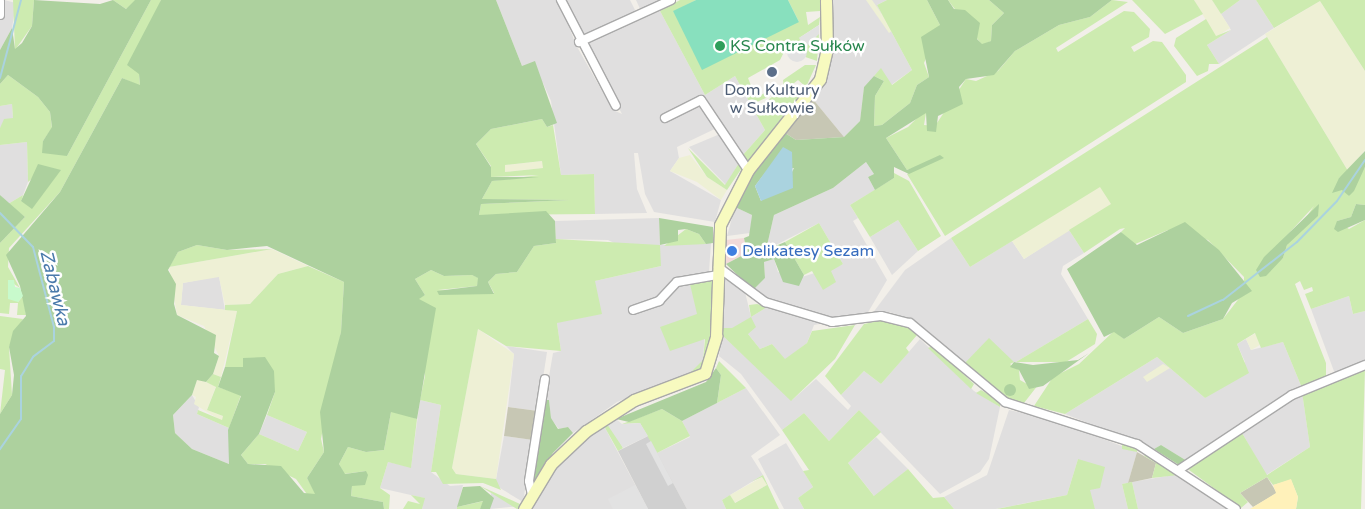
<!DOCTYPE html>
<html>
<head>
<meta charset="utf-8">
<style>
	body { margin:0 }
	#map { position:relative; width:1365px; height:509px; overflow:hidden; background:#f2efe9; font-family:"Varela Round",sans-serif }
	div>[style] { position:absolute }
	.residential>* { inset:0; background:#e0dfdf }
	.commercial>* { inset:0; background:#f2dad9 }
	.religious>* { inset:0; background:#d0d0d0 }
	.construction>* { inset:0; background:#c7c7b4 }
	.farmland>* { inset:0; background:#eef0d5 }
	.grass>* { inset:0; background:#cdebb0 }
	.forest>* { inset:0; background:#add19e }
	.round { border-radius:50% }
	.sand>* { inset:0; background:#fff1ba }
	.park>* { inset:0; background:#c8facc }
	.pitch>* { inset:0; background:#88e0be }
	.parking>* { inset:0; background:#e2e2e2 }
	.water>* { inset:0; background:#aad3df }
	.stream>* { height:2px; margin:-1px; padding:0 1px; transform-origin:1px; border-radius:1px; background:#aad3df }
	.roads { filter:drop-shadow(1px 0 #a9a9a9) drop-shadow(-1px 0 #a9a9a9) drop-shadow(0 1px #a9a9a9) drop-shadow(0 -1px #a9a9a9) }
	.street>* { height:8px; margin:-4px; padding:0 4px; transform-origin:4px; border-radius:4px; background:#fff }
	.secondary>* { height:11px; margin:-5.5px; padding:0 5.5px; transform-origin:5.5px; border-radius:5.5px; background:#f7fabf }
	.dots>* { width:14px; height:14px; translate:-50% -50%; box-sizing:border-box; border:2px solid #fff; border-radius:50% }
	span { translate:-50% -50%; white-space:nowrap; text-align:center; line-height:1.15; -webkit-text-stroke:5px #fff; paint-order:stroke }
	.leisure-label { font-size:16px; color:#27864d }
	.left { translate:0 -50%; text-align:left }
	.service-label { font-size:16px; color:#4e5e75 }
	.shop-label { font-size:16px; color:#366cbe }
	.water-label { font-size:18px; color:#4a7aab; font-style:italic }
</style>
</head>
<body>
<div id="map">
	<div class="residential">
		<i style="clip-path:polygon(4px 0,16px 3px,12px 28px,0 50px,0 3px,5px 5px)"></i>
		<i style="clip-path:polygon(496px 0,559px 0,576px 45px,613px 110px,622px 114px,585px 44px,660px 11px,705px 95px,735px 76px,765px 130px,742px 156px,721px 126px,677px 147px,679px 158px,670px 171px,721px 200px,715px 222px,654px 212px,645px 194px,638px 153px,634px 153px,637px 189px,647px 213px,595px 214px,594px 174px,561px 175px,551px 101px,543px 83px,522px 66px)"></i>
		<i style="clip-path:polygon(564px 0,630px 0,637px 14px,583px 37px)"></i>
		<i style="clip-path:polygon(636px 0,664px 0,641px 11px)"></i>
		<i style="clip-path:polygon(831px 0,887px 0,877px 5px,912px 70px,891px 85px,881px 69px,864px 87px,860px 121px,844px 137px,812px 98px,828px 72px)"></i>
		<i style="clip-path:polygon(1240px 0,1256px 0,1274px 28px,1219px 64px,1207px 45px,1231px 30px,1221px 14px)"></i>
		<i style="clip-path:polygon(12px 104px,13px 118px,0 128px,0 106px)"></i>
		<i style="clip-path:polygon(720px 134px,739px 163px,726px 185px,689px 147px)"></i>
		<i style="clip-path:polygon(27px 142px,28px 182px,23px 195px,8px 204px,0 195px,0 145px)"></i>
		<i style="clip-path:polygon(866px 162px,874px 174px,868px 177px,875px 190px,850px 205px,858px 218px,853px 221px,887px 280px,867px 314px,839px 320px,768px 300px,753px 290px,765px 278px,764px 262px,774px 259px,778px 272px,802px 277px,843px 264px,819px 223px,766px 250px,774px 215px,833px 188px)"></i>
		<i style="clip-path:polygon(735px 207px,752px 215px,750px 233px,727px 236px)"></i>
		<i style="clip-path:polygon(659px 218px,660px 245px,711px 243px,703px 360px,697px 370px,617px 402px,573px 433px,568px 427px,559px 429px,551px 419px,549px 400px,545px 400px,553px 353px,561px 351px,557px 323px,595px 281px,661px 266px,608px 240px,556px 239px,555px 221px)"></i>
		<i style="clip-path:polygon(898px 220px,918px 251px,892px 275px,870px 237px)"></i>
		<i style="clip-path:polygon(1069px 230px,1084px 253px,1063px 266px,1061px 274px,1088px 319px,1016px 362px,963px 365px,910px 319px,889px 312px,872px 314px,905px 270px,951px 238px,970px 267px,1012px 241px,1024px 259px)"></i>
		<i style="clip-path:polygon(219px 276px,225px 310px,181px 305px,183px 283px)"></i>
		<i style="clip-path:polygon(725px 277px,745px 292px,751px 317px,767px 307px,825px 323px,814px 325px,807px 343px,785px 360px,772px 344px,760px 349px,748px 334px,721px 328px)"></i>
		<i style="clip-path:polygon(1349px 296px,1353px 314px,1365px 311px,1365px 363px,1335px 374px,1311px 309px)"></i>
		<i style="clip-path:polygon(722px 335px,792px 400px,816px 379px,848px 410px,851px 406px,841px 395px,864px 371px,881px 384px,920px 339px,974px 391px,1000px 407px,989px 459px,980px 472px,940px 494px,859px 410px,829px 441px,804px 413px,782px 430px,741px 374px,719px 356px)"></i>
		<i style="clip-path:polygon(1246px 339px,1251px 350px,1283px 342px,1302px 388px,1187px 461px,1161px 445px,1154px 449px,1065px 414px,1157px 357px,1205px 398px,1245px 362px,1237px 344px)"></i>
		<i style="clip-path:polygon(506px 346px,547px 352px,538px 411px,508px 407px,514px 354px)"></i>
		<i style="clip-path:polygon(746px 388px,780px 435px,751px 456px,763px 475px,722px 500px,726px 509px,687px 509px,657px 453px,690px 437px,682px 421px)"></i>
		<i style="clip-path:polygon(1302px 392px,1310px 447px,1266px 475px,1242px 433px)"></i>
		<i style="clip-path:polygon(192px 395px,199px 407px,197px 414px,229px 428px,229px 464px,192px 449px,175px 433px,173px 415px)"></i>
		<i style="clip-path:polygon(420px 400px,441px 405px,431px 472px,450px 486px,463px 485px,457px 509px,422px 509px,424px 498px,380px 488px,388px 462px,411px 467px)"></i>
		<i style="clip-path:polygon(1009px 410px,1057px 421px,1137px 452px,1128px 483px,1122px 484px,1128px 509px,1095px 509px,1078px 459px,1067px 495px,996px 509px,954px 509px,944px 497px,987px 475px)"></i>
		<i style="clip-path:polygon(267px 415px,307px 432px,298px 451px,259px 434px)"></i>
		<i style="clip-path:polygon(604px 426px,648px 509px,531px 509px,565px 455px)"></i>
		<i style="clip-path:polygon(504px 436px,533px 440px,523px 502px,495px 485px)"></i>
		<i style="clip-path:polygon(876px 437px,908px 469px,875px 497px,848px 463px)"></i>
		<i style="clip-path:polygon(786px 443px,813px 487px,798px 498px,804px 509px,784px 509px,758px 459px)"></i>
		<i style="clip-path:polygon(1179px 474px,1227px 509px,1138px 509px,1132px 482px)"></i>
		<i style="clip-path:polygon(491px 493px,519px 506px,490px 509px)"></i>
	</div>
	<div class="commercial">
		<i style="clip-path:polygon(744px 238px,747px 253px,726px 264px,726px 240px)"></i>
	</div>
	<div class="religious">
		<i style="clip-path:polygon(648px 436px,687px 509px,648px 509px,618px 451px)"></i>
	</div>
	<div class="construction">
		<i style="clip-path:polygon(812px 98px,844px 137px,796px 140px,785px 133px)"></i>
		<i style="clip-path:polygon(508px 407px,538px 411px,533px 440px,504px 436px)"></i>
		<i style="clip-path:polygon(1137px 452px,1156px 463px,1152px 478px,1128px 483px)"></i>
		<i style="clip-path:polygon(1267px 477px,1277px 493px,1253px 507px,1240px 493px)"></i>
	</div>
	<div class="farmland">
		<i style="clip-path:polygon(866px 0,872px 0,893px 30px,889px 33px)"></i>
		<i style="clip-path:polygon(1194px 0,1212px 0,1230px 28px,1216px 37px)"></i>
		<i style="clip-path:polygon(1320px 1px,1365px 71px,1365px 150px,1348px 171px,1265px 34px)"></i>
		<i style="clip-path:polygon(690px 155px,707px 177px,727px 190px,721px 200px,697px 182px,670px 171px,679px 158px)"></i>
		<i style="clip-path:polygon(543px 161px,543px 168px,505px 172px,505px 165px)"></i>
		<i style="clip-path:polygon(1100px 186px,1112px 204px,1024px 259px,1012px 241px)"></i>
		<i style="clip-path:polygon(272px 249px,308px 266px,278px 274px,250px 304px,225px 305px,219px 277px,183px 283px,181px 305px,237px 311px,221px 377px,213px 374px,219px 356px,204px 326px,177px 315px,169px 267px)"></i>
		<i style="clip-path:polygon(478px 329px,514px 354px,496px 479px,456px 474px,452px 468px)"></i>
		<i style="clip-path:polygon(1256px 333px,1260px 345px,1251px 350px,1246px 339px)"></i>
		<i style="clip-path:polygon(1163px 364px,1170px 368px,1147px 382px,1143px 377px)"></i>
		<i style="clip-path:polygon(197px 379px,216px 386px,207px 410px,223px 416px,222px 421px,194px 404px,196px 397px,192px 395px)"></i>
		<i style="clip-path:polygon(762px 477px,767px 485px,734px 503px,730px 495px)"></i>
	</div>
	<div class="grass">
		<i style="clip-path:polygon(13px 0,34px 0,32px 26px,15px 50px)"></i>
		<i style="clip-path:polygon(113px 0,135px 0,135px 3px,126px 9px)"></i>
		<i style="clip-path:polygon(151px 0,161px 0,139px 74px,140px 86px,122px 78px,60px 192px,9px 248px,8px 267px,20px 288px,8px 280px,18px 302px,23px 296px,26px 315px,17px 315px,18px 303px,10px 303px,9px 314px,0 313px,0 243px,25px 217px,8px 204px,23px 195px,21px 202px,34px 177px,28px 182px,27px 142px,0 145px,0 128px,4px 119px,13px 118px,12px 104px,0 106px,0 84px,8px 75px,38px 97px,50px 112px,52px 128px,43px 141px,67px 156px)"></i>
		<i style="clip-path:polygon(680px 0,696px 0,673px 12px,799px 22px,788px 0,820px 0,820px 11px,806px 12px,808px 25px,820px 17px,819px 25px,799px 38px,819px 34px,817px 61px,785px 50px,780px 60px,748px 78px,756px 98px,766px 92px,768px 97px,757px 102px,760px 106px,784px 88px,783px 80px,805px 65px,816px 65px,806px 87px,798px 80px,789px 87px,801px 95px,747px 162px,742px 156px,765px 130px,735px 76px,705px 95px,660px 11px)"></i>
		<i style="clip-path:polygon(887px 0,927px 0,940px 25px,924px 63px,929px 77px,917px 85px,910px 103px,882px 125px,874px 126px,875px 96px,884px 81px,874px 76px,881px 68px,892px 85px,912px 70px,877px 5px)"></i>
		<i style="clip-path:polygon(948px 0,989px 0,1004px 13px,992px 25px,991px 41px,982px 45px)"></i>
		<i style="clip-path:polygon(1112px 0,1128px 2px,1056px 48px,1058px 52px,1124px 11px,1134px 12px,1150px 29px,1149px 37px,1131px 47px,1134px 52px,1153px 41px,1162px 42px,1186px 75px,1186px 82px,945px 236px,907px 174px,943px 157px,907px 170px,886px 138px,908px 127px,922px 113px,926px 113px,924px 125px,935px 126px,966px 79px,976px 81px,998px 71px,1015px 51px,1059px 25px,1090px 17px)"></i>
		<i style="clip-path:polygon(1132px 0,1194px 0,1203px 14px,1165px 34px)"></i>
		<i style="clip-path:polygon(1212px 0,1240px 0,1221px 14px)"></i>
		<i style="clip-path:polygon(1256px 0,1365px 0,1365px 71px,1320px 1px,1274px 28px)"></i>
		<i style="clip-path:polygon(1206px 19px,1216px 36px,1231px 30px,1207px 45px,1219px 64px,1209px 64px,1208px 71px,1197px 76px,1174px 46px,1176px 38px)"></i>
		<i style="clip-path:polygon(evenodd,1267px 37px,1348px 171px,1339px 178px,1349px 196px,1365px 167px,1365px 205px,1356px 204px,1351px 217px,1337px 221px,1349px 229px,1365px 220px,1365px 311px,1353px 314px,1349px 296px,1311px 309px,1305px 294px,1313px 291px,1312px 287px,1304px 290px,1300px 281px,1295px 284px,1326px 363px,1326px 379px,1302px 388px,1283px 342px,1261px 348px,1255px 333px,1237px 344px,1249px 373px,1205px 398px,1157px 357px,1065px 414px,1034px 406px,1053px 377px,1079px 364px,1114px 331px,1124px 339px,1159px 317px,1183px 333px,1223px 319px,1244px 292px,1244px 277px,1208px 240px,1168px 230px,1133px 245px,1121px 232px,1125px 228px,1120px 229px,1084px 253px,1069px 230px,1111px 204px,1100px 187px,970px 267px,951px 238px,1267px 37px,1314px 206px,1287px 245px,1283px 258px,1275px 264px,1279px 244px,1314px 206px)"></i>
		<i style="clip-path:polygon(evenodd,542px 119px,547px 127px,553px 125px,561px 175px,594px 174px,595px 214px,479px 215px,481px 204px,570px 200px,482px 199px,492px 181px,539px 175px,491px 177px,491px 166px,476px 144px,491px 129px,542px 119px,542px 161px,543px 168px,505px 172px,505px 165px,542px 161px)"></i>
		<i style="clip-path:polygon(688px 148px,725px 185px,739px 163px,742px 168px,727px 190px,707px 177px)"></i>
		<i style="clip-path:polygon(894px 173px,909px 181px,941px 236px,918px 251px,898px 220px,870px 237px,850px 205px,894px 178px)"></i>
		<i style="clip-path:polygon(819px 223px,843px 264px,831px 271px,836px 282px,823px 290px,812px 271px,804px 275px,785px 242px)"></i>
		<i style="clip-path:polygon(686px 229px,699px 234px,706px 244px,664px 246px)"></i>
		<i style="clip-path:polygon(556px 239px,660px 245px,661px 266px,595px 281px,602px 314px,557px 323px,561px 351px,506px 346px,478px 329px,452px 468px,456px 474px,496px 479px,501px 490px,483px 483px,443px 484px,436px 472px,431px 472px,441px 405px,420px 400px,425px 376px,418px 298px,425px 295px,415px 279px,431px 270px,444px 276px,472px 275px,479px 278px,477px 286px,438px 290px,494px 293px,488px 282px,496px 274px,517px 272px,534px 246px,556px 243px)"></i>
		<i style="clip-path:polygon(197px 245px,227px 250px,272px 249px,169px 267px,178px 252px)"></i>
		<i style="clip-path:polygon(308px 266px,344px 282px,341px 332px,321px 439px,324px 452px,307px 478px,316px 494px,309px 497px,296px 479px,265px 464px,248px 464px,241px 455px,259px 434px,298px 451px,307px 432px,267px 415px,275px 392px,243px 358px,243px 367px,225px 367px,237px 311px,225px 310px,225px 305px,250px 304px,278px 274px)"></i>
		<i style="clip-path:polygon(710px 277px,715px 281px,709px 355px,699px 373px,689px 374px,703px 360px,705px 339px,670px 351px,660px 327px,697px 314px,689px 280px)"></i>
		<i style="clip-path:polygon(757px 304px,767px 307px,751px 317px,756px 327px,748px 334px,760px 349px,772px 344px,785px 359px,807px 343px,812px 331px,855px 325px,835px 359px,791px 401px,722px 335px,721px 328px,732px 328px,751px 317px,749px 305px)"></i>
		<i style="clip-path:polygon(0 316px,23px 319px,9px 347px,12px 395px,0 414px,5px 370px,0 369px)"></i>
		<i style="clip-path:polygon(1088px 319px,1097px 334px,1095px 344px,1066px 362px,1016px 362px)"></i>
		<i style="clip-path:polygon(883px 320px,904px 324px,917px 335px,906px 348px,909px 352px,881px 384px,864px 371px,841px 395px,825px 376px,864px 324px)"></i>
		<i style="clip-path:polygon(989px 338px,1014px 362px,1010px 364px,1019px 370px,1020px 380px,1034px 388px,1038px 385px,1024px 403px,1002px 397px,963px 365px)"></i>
		<i style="clip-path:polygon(933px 346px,974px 384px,971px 389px,928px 348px)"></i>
		<i style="clip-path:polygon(719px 361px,746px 388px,717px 403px,721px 375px,716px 368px)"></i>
		<i style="clip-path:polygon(1365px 368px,1361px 509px,1296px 509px,1298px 497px,1291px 480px,1273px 485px,1267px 477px,1240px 493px,1248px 502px,1241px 508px,1189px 470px,1193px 463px,1242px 433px,1267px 475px,1310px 447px,1302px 392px)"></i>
		<i style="clip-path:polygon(213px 374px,221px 377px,218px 387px,241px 395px,229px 428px,197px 414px,198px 410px,222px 420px,223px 416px,207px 410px,216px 387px,206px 382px)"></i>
		<i style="clip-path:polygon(981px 390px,1000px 401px,1000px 407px,976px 393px)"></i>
		<i style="clip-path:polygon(662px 409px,682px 421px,690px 436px,657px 453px,640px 423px,622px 424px)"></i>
		<i style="clip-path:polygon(859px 410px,881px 432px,848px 463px,874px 496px,908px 469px,933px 498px,944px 497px,954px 509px,804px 509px,798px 498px,813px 487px,803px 471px,809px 470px,782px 430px,804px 413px,829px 441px)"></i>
		<i style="clip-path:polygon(395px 411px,417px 419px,411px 468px,388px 462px,380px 488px,390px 495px,389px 509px,384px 509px,383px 502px,351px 496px,352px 486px,366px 471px,344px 474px,339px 464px,348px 447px,366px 452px,384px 450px,391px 412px)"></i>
		<i style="clip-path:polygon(605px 422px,614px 430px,623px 448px,618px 451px,604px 426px,581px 443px)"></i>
		<i style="clip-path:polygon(1122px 443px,1137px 448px,1137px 452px,1122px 449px)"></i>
		<i style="clip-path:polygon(1146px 453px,1178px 475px,1152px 478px,1156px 463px,1144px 456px)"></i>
		<i style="clip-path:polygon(1078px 459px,1105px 467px,1100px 488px,1090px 490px,1095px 509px,997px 509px,1067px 495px)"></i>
		<i style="clip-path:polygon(763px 475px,779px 509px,726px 509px,722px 500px,730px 495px,735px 503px,767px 485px,762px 477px,751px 482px)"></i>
		<i style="clip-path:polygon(1132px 482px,1138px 509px,1128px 509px,1122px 484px)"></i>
		<i style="clip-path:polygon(480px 486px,520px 504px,521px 509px,517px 509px)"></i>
		<i style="clip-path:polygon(411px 495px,425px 498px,422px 509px,403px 509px,408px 501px,420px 504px)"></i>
		<i style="clip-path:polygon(484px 501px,480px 509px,457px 509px,457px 507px)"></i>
	</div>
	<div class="forest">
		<i style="clip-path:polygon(34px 0,100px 4px,113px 0,126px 9px,135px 0,151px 0,67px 156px,42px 153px,43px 141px,52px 127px,50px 112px,38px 97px,8px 75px,0 84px,0 50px,12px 28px,15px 49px,22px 43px,32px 26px)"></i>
		<i style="clip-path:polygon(evenodd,161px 0,496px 0,522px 66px,535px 61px,557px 123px,547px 127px,542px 119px,491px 129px,476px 144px,491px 167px,491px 177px,539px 177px,492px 181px,482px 199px,570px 200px,481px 204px,479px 215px,546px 211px,555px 221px,556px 243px,534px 246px,517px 272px,496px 274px,488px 282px,494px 294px,439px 295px,437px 291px,477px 286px,478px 278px,472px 275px,444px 276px,431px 270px,415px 279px,425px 295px,419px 299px,436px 308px,417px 419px,391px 412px,384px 450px,366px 452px,348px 447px,339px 464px,345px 474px,366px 471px,368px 475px,365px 485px,352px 486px,351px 496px,383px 502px,384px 509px,0 509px,0 414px,12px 395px,14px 375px,9px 347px,13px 331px,26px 316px,20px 286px,6px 255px,60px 192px,122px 78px,140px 85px,139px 74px,127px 65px,161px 0,197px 245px,227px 250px,267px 246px,344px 282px,341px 332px,320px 412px,324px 452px,307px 478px,315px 494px,304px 493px,281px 466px,248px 464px,241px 455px,259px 434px,275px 392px,274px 371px,265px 357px,243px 358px,243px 367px,225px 367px,218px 387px,241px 396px,228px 430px,229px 464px,192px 449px,175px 433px,173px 415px,192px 395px,197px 380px,206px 382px,213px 374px,219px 356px,214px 353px,216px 335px,177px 315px,174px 304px,176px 284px,168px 270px,178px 252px,197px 245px)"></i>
		<i style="clip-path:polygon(evenodd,927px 0,948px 0,954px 9px,965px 10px,980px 23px,977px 39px,982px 44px,991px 41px,992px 25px,1004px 13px,989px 0,1112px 0,1090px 17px,1059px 25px,1015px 51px,994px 75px,966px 79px,959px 87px,963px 104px,938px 116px,936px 132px,927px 131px,926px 113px,886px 138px,907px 170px,940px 155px,944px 158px,909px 174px,894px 167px,894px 178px,875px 190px,868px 177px,874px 174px,866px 162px,833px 188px,774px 215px,766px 250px,785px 242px,804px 275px,799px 286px,783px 282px,774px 259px,764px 262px,765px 278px,753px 290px,726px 264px,747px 253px,744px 238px,749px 236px,752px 215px,735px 207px,745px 185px,785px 133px,796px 140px,844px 137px,860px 121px,864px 87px,874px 76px,884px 81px,875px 96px,874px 126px,882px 125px,910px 103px,917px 85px,929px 77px,921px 37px,940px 25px,927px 0,794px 168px,792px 172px,761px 201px,755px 186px,765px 173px,794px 168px)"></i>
		<i style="clip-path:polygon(1365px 151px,1365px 167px,1354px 191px,1349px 196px,1342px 190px,1332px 193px,1339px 178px)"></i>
		<i style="clip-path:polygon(38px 164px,61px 170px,32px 209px,21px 201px)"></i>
		<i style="clip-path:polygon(0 195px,25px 217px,0 243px)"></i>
		<i style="clip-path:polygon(1319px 204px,1318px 216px,1287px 245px,1283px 258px,1266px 276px,1260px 277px,1256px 270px,1264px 257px)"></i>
		<i style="clip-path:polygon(1356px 204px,1365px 205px,1365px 220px,1338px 232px,1334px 229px,1337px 221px,1351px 217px)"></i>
		<i style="clip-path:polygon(659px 218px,713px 227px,713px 243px,706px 244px,699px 234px,686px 229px,678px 230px,678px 241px,660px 245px)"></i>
		<i style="clip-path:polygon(1185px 222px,1219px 250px,1252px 291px,1232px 303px,1223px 319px,1183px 333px,1159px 317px,1124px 339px,1114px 332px,1104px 337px,1067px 269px,1121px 232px,1137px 245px)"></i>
		<i style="clip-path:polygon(1089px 353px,1043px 386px,1029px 389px,1019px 370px,1010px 367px,1014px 362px,1033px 365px,1078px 360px)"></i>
		<i style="clip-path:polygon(716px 368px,721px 375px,717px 403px,682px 421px,662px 409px,629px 422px,616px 419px,706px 382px)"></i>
		<i class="round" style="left:1004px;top:384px;width:12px;height:12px"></i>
		<i style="clip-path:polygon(545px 400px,549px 400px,551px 418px,558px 429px,568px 427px,573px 433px,553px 453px,531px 486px)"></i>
		<i style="clip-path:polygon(1161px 445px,1187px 461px,1179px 465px,1154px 449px)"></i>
		<i style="clip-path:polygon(480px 486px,494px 498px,490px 509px,480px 509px,483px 501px,457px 507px,463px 487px)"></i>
	</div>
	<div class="sand">
		<i style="clip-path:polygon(1291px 479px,1298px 497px,1296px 509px,1250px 509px,1276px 493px,1273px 485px)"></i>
	</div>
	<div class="park">
		<i style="clip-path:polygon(8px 280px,14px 280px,15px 287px,20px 288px,23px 296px,18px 302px,8px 299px)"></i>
	</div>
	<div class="pitch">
		<i style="clip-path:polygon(696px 0,788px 0,799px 22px,702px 70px,673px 11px)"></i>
	</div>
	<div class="parking">
		<i style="clip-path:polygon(819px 25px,819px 34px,805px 48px,799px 38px)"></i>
		<i class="round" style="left:787px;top:42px;width:20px;height:20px"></i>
		<i style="clip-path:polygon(616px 419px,622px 424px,640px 423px,648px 436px,623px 448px,607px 424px)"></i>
		<i style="clip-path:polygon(651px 441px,673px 483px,668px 486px,646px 444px)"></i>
		<i style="clip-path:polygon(635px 485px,648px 509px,613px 509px,608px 499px)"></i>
	</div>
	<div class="water">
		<i style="clip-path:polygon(783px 147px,792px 152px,793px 188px,761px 201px,755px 186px)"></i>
	</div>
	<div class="stream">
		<i style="left:0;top:78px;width:81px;rotate:-74.9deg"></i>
		<i style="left:0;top:213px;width:47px;rotate:45.9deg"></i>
		<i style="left:33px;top:247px;width:83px;rotate:75.3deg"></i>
		<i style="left:54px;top:327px;width:14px;rotate:90deg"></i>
		<i style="left:54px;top:341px;width:26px;rotate:143deg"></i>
		<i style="left:33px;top:357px;width:22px;rotate:122deg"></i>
		<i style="left:21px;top:376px;width:43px;rotate:90deg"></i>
		<i style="left:21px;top:419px;width:37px;rotate:125deg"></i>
		<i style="left:1188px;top:316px;width:38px;rotate:-25deg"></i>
		<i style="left:1223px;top:300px;width:94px;rotate:-38.1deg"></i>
		<i style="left:1297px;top:242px;width:57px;rotate:-45.7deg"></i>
		<i style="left:1337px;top:201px;width:50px;rotate:-55.7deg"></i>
	</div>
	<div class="roads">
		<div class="street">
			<i style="left:561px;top:0;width:119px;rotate:62.6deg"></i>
			<i style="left:0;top:1px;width:14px;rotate:90deg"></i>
			<i style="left:579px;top:42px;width:101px;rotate:-24.5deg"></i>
			<i style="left:665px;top:118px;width:40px;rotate:-26.6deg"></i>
			<i style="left:701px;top:100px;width:84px;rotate:56.1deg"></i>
			<i style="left:718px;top:267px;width:59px;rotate:36.7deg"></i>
			<i style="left:765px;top:302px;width:70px;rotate:16.6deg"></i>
			<i style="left:832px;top:322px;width:49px;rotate:-7deg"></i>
			<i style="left:881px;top:316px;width:30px;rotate:14deg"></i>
			<i style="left:910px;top:323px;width:124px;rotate:39.7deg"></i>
			<i style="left:1005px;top:402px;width:139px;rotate:17.7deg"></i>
			<i style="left:1137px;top:444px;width:118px;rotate:33.3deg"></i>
			<i style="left:633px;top:310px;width:28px;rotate:-19deg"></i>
			<i style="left:659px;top:301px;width:26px;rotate:-47deg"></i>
			<i style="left:677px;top:282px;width:42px;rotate:-9.7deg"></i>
			<i style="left:1180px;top:469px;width:134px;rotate:-33.5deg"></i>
			<i style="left:1292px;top:395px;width:79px;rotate:-22.3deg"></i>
			<i style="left:532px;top:495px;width:14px;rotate:-102deg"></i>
			<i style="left:529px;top:481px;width:103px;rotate:-81.1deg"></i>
		</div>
		<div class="secondary">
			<i style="left:524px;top:509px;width:52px;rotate:-59deg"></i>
			<i style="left:551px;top:464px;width:48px;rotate:-43.3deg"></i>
			<i style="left:586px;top:431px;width:57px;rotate:-32.9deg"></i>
			<i style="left:634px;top:400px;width:76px;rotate:-20.8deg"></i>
			<i style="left:705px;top:373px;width:39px;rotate:-73deg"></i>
			<i style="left:716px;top:336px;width:111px;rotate:-87.9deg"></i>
			<i style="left:720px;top:225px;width:62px;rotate:-63deg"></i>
			<i style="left:748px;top:170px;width:116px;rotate:-51.6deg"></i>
			<i style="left:820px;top:79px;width:31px;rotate:-77deg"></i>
			<i style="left:827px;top:49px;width:49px;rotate:-91.2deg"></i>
		</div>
	</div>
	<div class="dots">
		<i style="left:720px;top:46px;background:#2e9e5b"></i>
		<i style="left:772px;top:72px;background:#5c6f8a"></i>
		<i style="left:732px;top:251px;background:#3f7fe0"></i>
	</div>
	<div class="leisure-label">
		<span class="left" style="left:730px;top:46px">KS Contra Sułków</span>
	</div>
	<div class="service-label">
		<span style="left:772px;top:99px">Dom Kultury<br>w Sułkowie</span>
	</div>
	<div class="shop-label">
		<span class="left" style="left:742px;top:251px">Delikatesy Sezam</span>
	</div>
	<div class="water-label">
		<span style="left:55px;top:288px;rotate:76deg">Zabawka</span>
	</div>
</div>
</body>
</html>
